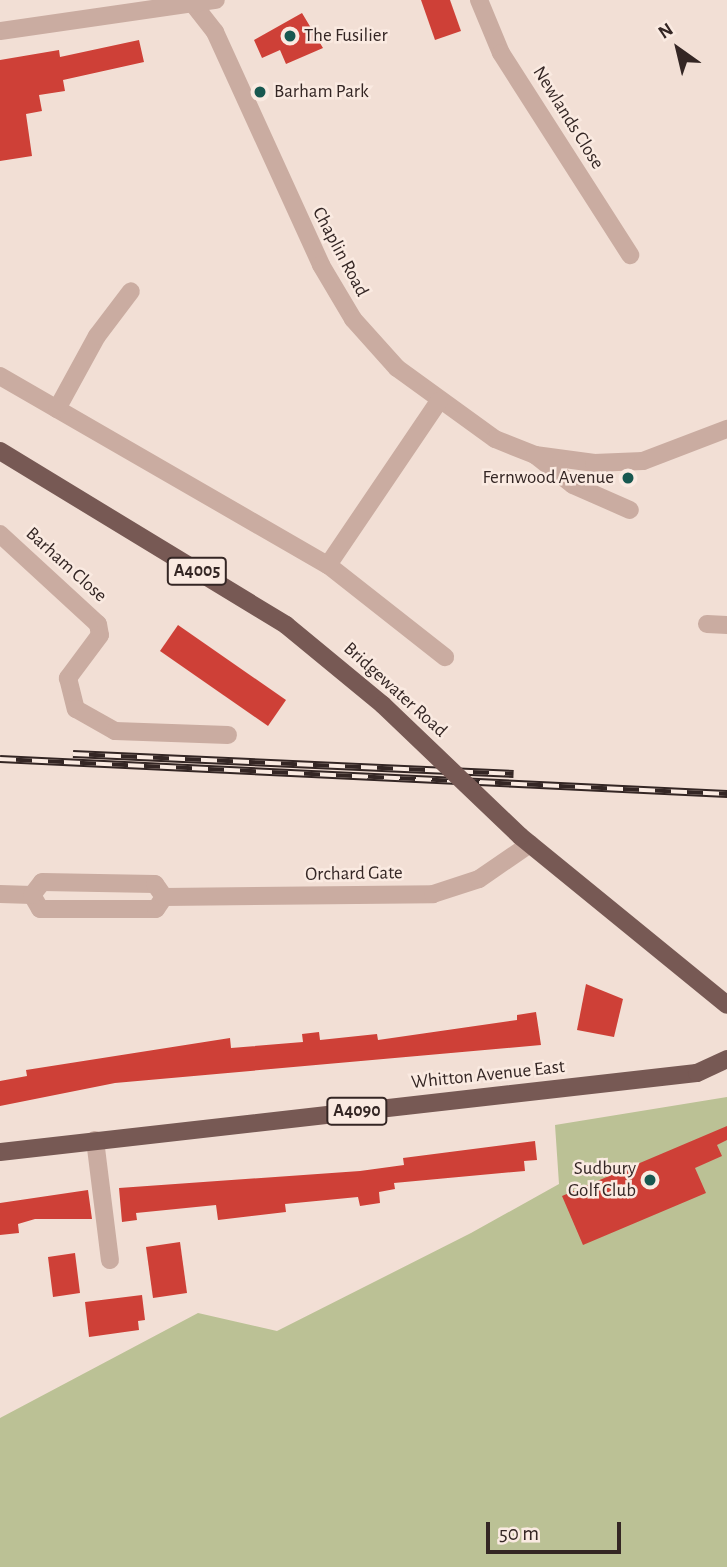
<!DOCTYPE html>
<html>
<head>
<meta charset="utf-8">
<style>
	body { margin:0 }
	#map { position:relative; width:727px; height:1567px; overflow:hidden; background:#f2dfd5; font-family:"Alegreya Sans",sans-serif }
	div>[style] { position:absolute }
	.green>* { inset:0; background:#bbc195 }
	.building>* { inset:0; background:#ce4037 }
	.street>* { height:18px; margin:-9px; padding:0 9px; transform-origin:9px; border-radius:9px; background:#caaca1 }
	.primary>* { height:18px; margin:-9px; padding:0 9px; transform-origin:9px; border-radius:9px; background:#775954 }
	.rail>* { height:8px; margin-top:-4px; transform-origin:0; background:repeating-linear-gradient(90deg,#faeae1 0 16px,#342624 0 32px); box-sizing:border-box; border-block:2px solid #342624 }
	.primary-bridge>* { height:18px; margin:-9px; padding:0 9px; transform-origin:9px; border-radius:9px; background:#775954 }
	.dots>* { width:19px; height:19px; translate:-50% -50%; box-sizing:border-box; border:4px solid #faeae1; border-radius:50% }
	span { translate:-50% -50%; white-space:nowrap; text-align:center; line-height:1.15; -webkit-text-stroke:5px #faeae1; paint-order:stroke }
	.shield-label span { padding:2px 5px; background:#faeae1; border:2px solid; border-radius:5px; -webkit-text-stroke-width:0 }
	.shield-label { font-size:18px; color:#342624; font-weight:700 }
	.poi-label { font-size:19px; color:#342624 }
	.left { translate:0 -50%; text-align:left }
	.right { translate:-100% -50%; text-align:right }
	.street-label { font-size:19px; color:#342624 }
	.north { position:absolute; left:643px; top:14px; width:70px; height:70px; -webkit-text-stroke:5px #faeae1; paint-order:stroke; rotate:326deg; font-size:19px; font-weight:700; line-height:28px; text-align:center; color:#342624 }
	.north::after { content:''; display:block; margin:auto; width:24px; height:32px; background:#342624; clip-path:polygon(50% 0,100% 100%,50% 72%,0 100%) }
	.scale { position:absolute; left:486px; top:1522px; width:135px; height:32px; box-sizing:border-box; border:4px solid #342624; border-top:0; padding-left:9px; font-size:21px; line-height:24px; white-space:nowrap; color:#342624; -webkit-text-stroke:5px #faeae1; paint-order:stroke }
</style>
</head>
<body>
<div id="map">
	<div class="green">
		<i style="clip-path:polygon(727px 1097px,727px 1567px,0 1567px,0 1418px,198px 1313px,277px 1331px,471px 1233px,559px 1184px,555px 1125px)"></i>
	</div>
	<div class="building">
		<i style="clip-path:polygon(421px 0,450px 0,461px 31px,435px 40px)"></i>
		<i style="clip-path:polygon(302px 13px,323px 48px,286px 64px,280px 50px,262px 58px,254px 40px)"></i>
		<i style="clip-path:polygon(139px 40px,144px 62px,63px 80px,65px 91px,39px 95px,42px 111px,26px 114px,32px 156px,0 161px,0 60px,59px 50px,60px 57px)"></i>
		<i style="clip-path:polygon(178px 625px,286px 700px,268px 726px,160px 651px)"></i>
		<i style="clip-path:polygon(586px 984px,623px 999px,614px 1037px,577px 1030px)"></i>
		<i style="clip-path:polygon(536px 1012px,541px 1045px,115px 1083px,0 1106px,0 1081px,27px 1076px,26px 1070px,230px 1038px,231px 1048px,303px 1042px,302px 1034px,319px 1032px,320px 1040px,377px 1034px,378px 1040px,517px 1020px,517px 1015px)"></i>
		<i style="clip-path:polygon(727px 1126px,727px 1140px,717px 1145px,722px 1156px,695px 1168px,706px 1193px,583px 1245px,562px 1196px)"></i>
		<i style="clip-path:polygon(535px 1141px,537px 1160px,524px 1161px,525px 1171px,394px 1183px,395px 1189px,379px 1192px,380px 1203px,360px 1206px,358px 1197px,285px 1204px,286px 1212px,218px 1220px,216px 1205px,136px 1213px,137px 1220px,122px 1222px,119px 1188px,360px 1171px,404px 1165px,403px 1158px)"></i>
		<i style="clip-path:polygon(88px 1190px,92px 1219px,35px 1219px,18px 1224px,19px 1233px,0 1235px,0 1203px)"></i>
		<i style="clip-path:polygon(180px 1242px,187px 1293px,153px 1298px,146px 1247px)"></i>
		<i style="clip-path:polygon(75px 1253px,80px 1293px,53px 1297px,48px 1257px)"></i>
		<i style="clip-path:polygon(142px 1295px,145px 1320px,138px 1321px,139px 1330px,89px 1337px,85px 1302px)"></i>
	</div>
	<div class="street">
		<i style="left:190px;top:0;width:41px;rotate:52deg"></i>
		<i style="left:215px;top:32px;width:256px;rotate:65.5deg"></i>
		<i style="left:321px;top:265px;width:63px;rotate:59.3deg"></i>
		<i style="left:353px;top:319px;width:66px;rotate:48.1deg"></i>
		<i style="left:397px;top:368px;width:121px;rotate:35.9deg"></i>
		<i style="left:495px;top:439px;width:43px;rotate:21.8deg"></i>
		<i style="left:535px;top:455px;width:60px;rotate:7.7deg"></i>
		<i style="left:594px;top:463px;width:49px;rotate:-2.3deg"></i>
		<i style="left:643px;top:461px;width:90px;rotate:-20.9deg"></i>
		<i style="left:479px;top:0;width:57px;rotate:67.5deg"></i>
		<i style="left:501px;top:53px;width:240px;rotate:57.4deg"></i>
		<i style="left:0;top:31px;width:218px;rotate:-8.2deg"></i>
		<i style="left:0;top:376px;width:379px;rotate:30deg"></i>
		<i style="left:328px;top:565px;width:149px;rotate:38.2deg"></i>
		<i style="left:57px;top:409px;width:83px;rotate:-61.3deg"></i>
		<i style="left:97px;top:336px;width:56px;rotate:-52.9deg"></i>
		<i style="left:535px;top:455px;width:48px;rotate:38.3deg"></i>
		<i style="left:573px;top:485px;width:62px;rotate:23.7deg"></i>
		<i style="left:0;top:534px;width:133px;rotate:42.6deg"></i>
		<i style="left:98px;top:624px;width:11px;rotate:80deg"></i>
		<i style="left:100px;top:635px;width:54px;rotate:126.7deg"></i>
		<i style="left:68px;top:678px;width:32px;rotate:76deg"></i>
		<i style="left:76px;top:709px;width:45px;rotate:29.4deg"></i>
		<i style="left:115px;top:731px;width:113px;rotate:2deg"></i>
		<i style="left:328px;top:565px;width:198px;rotate:-55.9deg"></i>
		<i style="left:707px;top:624px;width:20px;rotate:3deg"></i>
		<i style="left:0;top:894px;width:32px;rotate:2deg"></i>
		<i style="left:32px;top:895px;width:16px;rotate:60deg"></i>
		<i style="left:40px;top:909px;width:116px"></i>
		<i style="left:156px;top:909px;width:14px;rotate:-56deg"></i>
		<i style="left:32px;top:895px;width:16px;rotate:-52deg"></i>
		<i style="left:42px;top:882px;width:113px;rotate:1deg"></i>
		<i style="left:155px;top:884px;width:16px;rotate:55deg"></i>
		<i style="left:164px;top:897px;width:269px;rotate:-0.6deg"></i>
		<i style="left:433px;top:894px;width:48px;rotate:-18.1deg"></i>
		<i style="left:479px;top:879px;width:62px;rotate:-34.5deg"></i>
		<i style="left:95px;top:1140px;width:121px;rotate:82.9deg"></i>
	</div>
	<div class="primary">
		<i style="left:0;top:451px;width:335px;rotate:31.3deg"></i>
		<i style="left:286px;top:625px;width:126px;rotate:39.5deg"></i>
		<i style="left:520px;top:836px;width:267px;rotate:39.2deg"></i>
		<i style="left:0;top:1152px;width:701px;rotate:-6.47deg"></i>
		<i style="left:697px;top:1073px;width:33px;rotate:-25deg"></i>
	</div>
	<div class="rail">
		<i style="left:73px;top:754px;width:441px;rotate:2.6deg"></i>
		<i style="left:0;top:759px;width:728px;rotate:2.76deg"></i>
	</div>
	<div class="primary-bridge">
		<i style="left:383px;top:705px;width:190px;rotate:43.7deg"></i>
	</div>
	<div class="dots">
		<i style="left:290px;top:36px;background:#185850"></i>
		<i style="left:260px;top:92px;background:#185850"></i>
		<i style="left:628px;top:478px;background:#185850"></i>
		<i style="left:650px;top:1180px;background:#185850"></i>
	</div>
	<div class="shield-label">
		<span style="left:197px;top:571px">A4005</span>
		<span style="left:357px;top:1111px">A4090</span>
	</div>
	<div class="poi-label">
		<span class="left" style="left:304px;top:36px">The Fusilier</span>
		<span class="left" style="left:274px;top:92px">Barham Park</span>
		<span class="right" style="left:614px;top:478px">Fernwood Avenue</span>
		<span class="right" style="left:636px;top:1180px">Sudbury<br>Golf Club</span>
	</div>
	<div class="street-label">
		<span style="left:568px;top:118px;rotate:58deg">Newlands Close</span>
		<span style="left:340px;top:252px;rotate:62deg">Chaplin Road</span>
		<span style="left:66px;top:565px;rotate:42deg">Barham Close</span>
		<span style="left:395px;top:690px;rotate:42deg">Bridgewater Road</span>
		<span style="left:354px;top:874px;rotate:-1deg">Orchard Gate</span>
		<span style="left:488px;top:1075px;rotate:-6deg">Whitton Avenue East</span>
	</div>
	<div class="north">N</div>
	<div class="scale">50 m</div>
</div>
</body>
</html>
